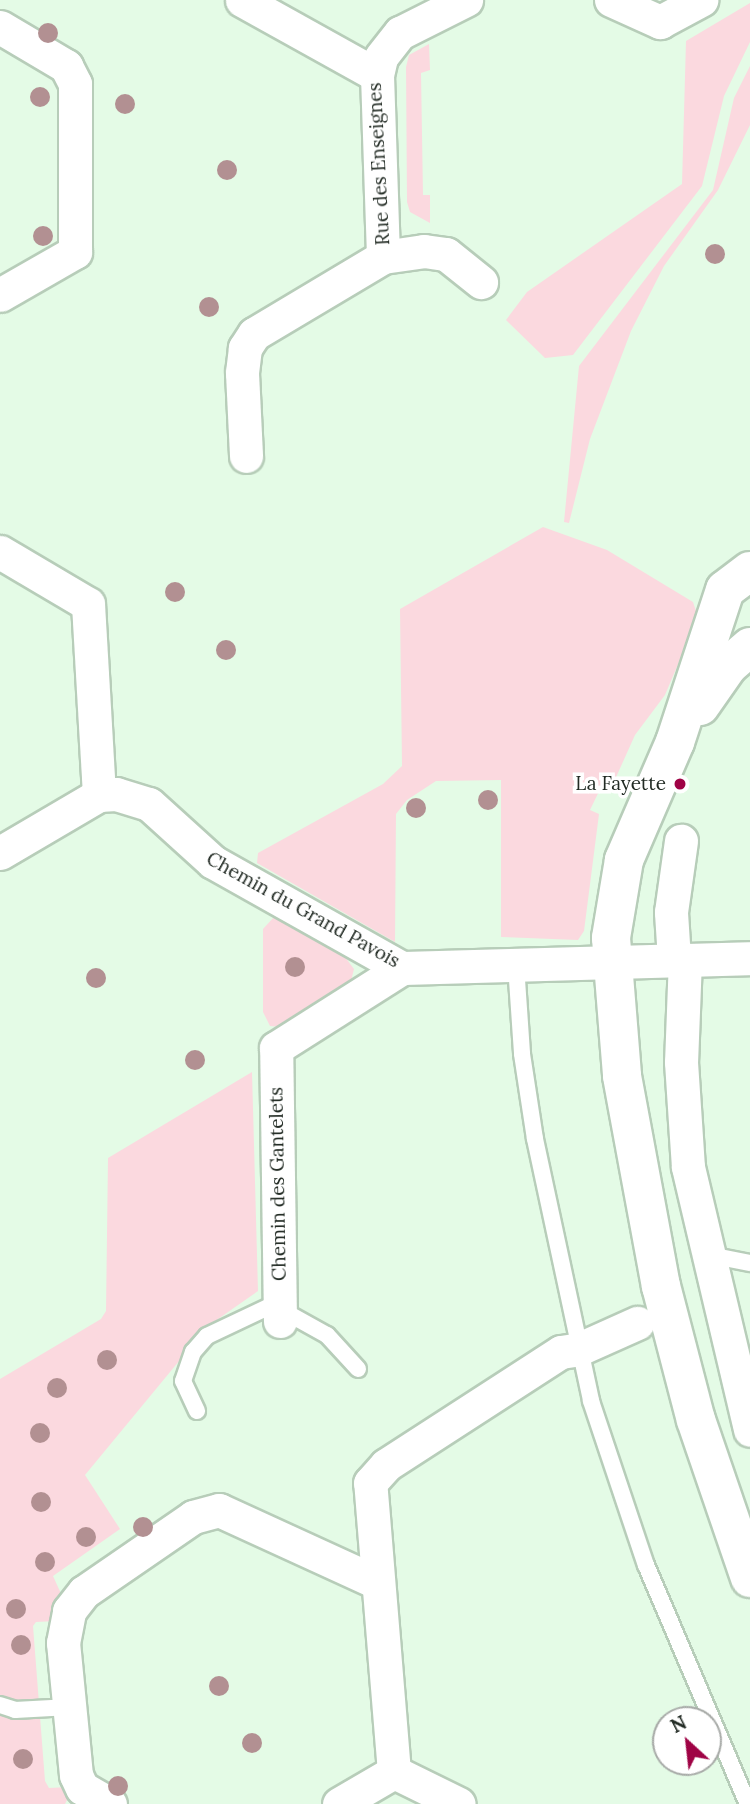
<!DOCTYPE html>
<html>
<head>
<meta charset="utf-8">
<style>
	body { margin:0 }
	#map { position:relative; width:750px; height:1804px; overflow:hidden; background:#e4fbe6; font-family:Lora,serif }
	div>[style] { position:absolute }
	.green>* { inset:0; background:#fbd9df }
	.roads { filter:drop-shadow(2px 0 #b7cdb9) drop-shadow(-2px 0 #b7cdb9) drop-shadow(0 2px #b7cdb9) drop-shadow(0 -2px #b7cdb9) }
	.lane>* { height:16px; margin:-8px; padding:0 8px; transform-origin:8px; border-radius:8px; background:#fff }
	.street>* { height:33px; margin:-16.5px; padding:0 16.5px; transform-origin:16.5px; border-radius:16.5px; background:#fff }
	.secondary>* { height:38px; margin:-19px; padding:0 19px; transform-origin:19px; border-radius:19px; background:#fff }
	.trees>* { width:20px; height:20px; margin:-10px; border-radius:50%; background:#b29092 }
	.dots>* { width:19px; height:19px; translate:-50% -50%; box-sizing:border-box; border:4px solid #fff; border-radius:50% }
	span { translate:-50% -50%; white-space:nowrap; text-align:center; line-height:1.15; -webkit-text-stroke:7px #fff; paint-order:stroke }
	.street-label { font-size:19px; color:#222b24 }
	.poi-label { font-size:19px; color:#222b24 }
	.right { translate:-100% -50%; text-align:right }
	.north { position:absolute; left:652px; top:1706px; width:70px; height:70px; box-sizing:border-box; background:#fff; border:2px solid #a7aaa7; border-radius:50%; rotate:333deg; font-size:19px; font-weight:700; line-height:28px; text-align:center; color:#222b24 }
	.north::after { content:''; display:block; margin:auto; width:24px; height:32px; background:#9f0345; clip-path:polygon(50% 0,100% 100%,50% 72%,0 100%) }
</style>
</head>
<body>
<div id="map">
	<div class="green">
		<i style="clip-path:polygon(750px 3px,750px 42px,724px 96px,702px 186px,573px 355px,545px 358px,506px 320px,527px 292px,682px 184px,686px 41px)"></i>
		<i style="clip-path:polygon(429px 44px,430px 70px,421px 73px,423px 195px,430px 195px,430px 223px,410px 212px,407px 202px,406px 67px,409px 55px)"></i>
		<i style="clip-path:polygon(750px 66px,750px 125px,718px 190px,664px 266px,631px 331px,590px 439px,569px 523px,564px 522px,579px 366px,713px 190px,734px 98px)"></i>
		<i style="clip-path:polygon(543px 527px,607px 550px,693px 602px,698px 617px,665px 695px,635px 735px,613px 784px,604px 781px,590px 810px,599px 814px,584px 931px,578px 940px,501px 937px,501px 780px,436px 781px,407px 800px,396px 814px,395px 942px,257px 863px,258px 853px,383px 784px,402px 766px,400px 609px)"></i>
		<i style="clip-path:polygon(274px 917px,342px 953px,354px 969px,351px 981px,282px 1027px,270px 1026px,263px 1012px,263px 929px)"></i>
		<i style="clip-path:polygon(252px 1072px,258px 1291px,208px 1326px,85px 1475px,120px 1529px,53px 1576px,63px 1598px,56px 1621px,36px 1622px,33px 1626px,45px 1781px,49px 1788px,69px 1787px,70px 1794px,65px 1804px,0 1804px,0 1379px,101px 1319px,106px 1311px,108px 1158px)"></i>
	</div>
	<div class="roads">
		<div class="lane">
			<i style="left:516px;top:965px;width:89px;rotate:86.1deg"></i>
			<i style="left:522px;top:1054px;width:86px;rotate:81.3deg"></i>
			<i style="left:535px;top:1139px;width:268px;rotate:77.9deg"></i>
			<i style="left:591px;top:1401px;width:173px;rotate:71.5deg"></i>
			<i style="left:646px;top:1565px;width:260px;rotate:66.9deg"></i>
			<i style="left:709px;top:1255px;width:42px;rotate:11deg"></i>
			<i style="left:280px;top:1309px;width:54px;rotate:29deg"></i>
			<i style="left:327px;top:1335px;width:46px;rotate:47.6deg"></i>
			<i style="left:197px;top:1411px;width:33px;rotate:-115deg"></i>
			<i style="left:183px;top:1381px;width:31px;rotate:-71deg"></i>
			<i style="left:193px;top:1352px;width:21px;rotate:-49deg"></i>
			<i style="left:207px;top:1336px;width:80px;rotate:-25.3deg"></i>
			<i style="left:0;top:1705px;width:16px;rotate:18deg"></i>
			<i style="left:15px;top:1710px;width:55px;rotate:-3.1deg"></i>
		</div>
		<div class="street">
			<i style="left:242px;top:0;width:154px;rotate:29.1deg"></i>
			<i style="left:377px;top:75px;width:182px;rotate:88.1deg"></i>
			<i style="left:383px;top:257px;width:150px;rotate:149.2deg"></i>
			<i style="left:254px;top:334px;width:17px;rotate:123deg"></i>
			<i style="left:245px;top:348px;width:25px;rotate:97deg"></i>
			<i style="left:242px;top:373px;width:83px;rotate:87.2deg"></i>
			<i style="left:611px;top:0;width:54px;rotate:24.2deg"></i>
			<i style="left:660px;top:22px;width:47px;rotate:-28.2deg"></i>
			<i style="left:0;top:27px;width:77px;rotate:30.6deg"></i>
			<i style="left:66px;top:66px;width:20px;rotate:63deg"></i>
			<i style="left:75px;top:84px;width:168px;rotate:90deg"></i>
			<i style="left:75px;top:252px;width:86px;rotate:150.2deg"></i>
			<i style="left:377px;top:75px;width:18px;rotate:-77deg"></i>
			<i style="left:381px;top:57px;width:31px;rotate:-52deg"></i>
			<i style="left:400px;top:33px;width:74px;rotate:-26.6deg"></i>
			<i style="left:383px;top:257px;width:41px;rotate:-8.3deg"></i>
			<i style="left:424px;top:251px;width:22px;rotate:8deg"></i>
			<i style="left:446px;top:254px;width:45px;rotate:38.7deg"></i>
			<i style="left:0;top:552px;width:102px;rotate:30.6deg"></i>
			<i style="left:88px;top:604px;width:191px;rotate:86.7deg"></i>
			<i style="left:0;top:853px;width:115px;rotate:-30.4deg"></i>
			<i style="left:99px;top:795px;width:17px;rotate:-3deg"></i>
			<i style="left:116px;top:794px;width:34px;rotate:17deg"></i>
			<i style="left:149px;top:804px;width:86px;rotate:42.2deg"></i>
			<i style="left:213px;top:862px;width:217px;rotate:29.3deg"></i>
			<i style="left:402px;top:968px;width:348px;rotate:-1.6deg"></i>
			<i style="left:674px;top:959px;width:47px;rotate:-93.7deg"></i>
			<i style="left:671px;top:912px;width:72px;rotate:-82deg"></i>
			<i style="left:685px;top:959px;width:103px;rotate:92.2deg"></i>
			<i style="left:681px;top:1062px;width:105px;rotate:86.2deg"></i>
			<i style="left:688px;top:1167px;width:270px;rotate:76.7deg"></i>
			<i style="left:280px;top:1321px;width:273px;rotate:-90.8deg"></i>
			<i style="left:276px;top:1048px;width:149px;rotate:-32.4deg"></i>
			<i style="left:394px;top:1772px;width:290px;rotate:-94.7deg"></i>
			<i style="left:370px;top:1483px;width:24px;rotate:-48deg"></i>
			<i style="left:386px;top:1465px;width:208px;rotate:-32.9deg"></i>
			<i style="left:561px;top:1352px;width:18px;rotate:-9deg"></i>
			<i style="left:579px;top:1349px;width:64px;rotate:-24.1deg"></i>
			<i style="left:394px;top:1772px;width:72px;rotate:26.2deg"></i>
			<i style="left:110px;top:1804px;width:32px;rotate:-150deg"></i>
			<i style="left:82px;top:1788px;width:14px;rotate:-115deg"></i>
			<i style="left:76px;top:1775px;width:133px;rotate:-95.6deg"></i>
			<i style="left:63px;top:1643px;width:33px;rotate:-79deg"></i>
			<i style="left:69px;top:1611px;width:24px;rotate:-52deg"></i>
			<i style="left:84px;top:1592px;width:132px;rotate:-34.5deg"></i>
			<i style="left:193px;top:1517px;width:27px;rotate:-15deg"></i>
			<i style="left:219px;top:1510px;width:173px;rotate:24.6deg"></i>
			<i style="left:339px;top:1804px;width:64px;rotate:-30.2deg"></i>
		</div>
		<div class="secondary">
			<i style="left:750px;top:571px;width:31px;rotate:143deg"></i>
			<i style="left:725px;top:590px;width:160px;rotate:108.2deg"></i>
			<i style="left:675px;top:742px;width:129px;rotate:113.4deg"></i>
			<i style="left:624px;top:860px;width:79px;rotate:99.5deg"></i>
			<i style="left:611px;top:938px;width:138px;rotate:85.4deg"></i>
			<i style="left:622px;top:1076px;width:214px;rotate:79.5deg"></i>
			<i style="left:661px;top:1286px;width:138px;rotate:75.4deg"></i>
			<i style="left:696px;top:1420px;width:167px;rotate:71.1deg"></i>
			<i style="left:700px;top:706px;width:49px;rotate:-55deg"></i>
			<i style="left:728px;top:666px;width:29px;rotate:-41deg"></i>
		</div>
	</div>
	<div class="trees">
		<i style="left:48px;top:33px"></i>
		<i style="left:40px;top:97px"></i>
		<i style="left:125px;top:104px"></i>
		<i style="left:227px;top:170px"></i>
		<i style="left:43px;top:236px"></i>
		<i style="left:715px;top:254px"></i>
		<i style="left:209px;top:307px"></i>
		<i style="left:175px;top:592px"></i>
		<i style="left:226px;top:650px"></i>
		<i style="left:488px;top:800px"></i>
		<i style="left:416px;top:808px"></i>
		<i style="left:295px;top:967px"></i>
		<i style="left:96px;top:978px"></i>
		<i style="left:195px;top:1060px"></i>
		<i style="left:107px;top:1360px"></i>
		<i style="left:57px;top:1388px"></i>
		<i style="left:40px;top:1433px"></i>
		<i style="left:41px;top:1502px"></i>
		<i style="left:143px;top:1527px"></i>
		<i style="left:86px;top:1537px"></i>
		<i style="left:45px;top:1562px"></i>
		<i style="left:16px;top:1609px"></i>
		<i style="left:21px;top:1645px"></i>
		<i style="left:219px;top:1686px"></i>
		<i style="left:252px;top:1743px"></i>
		<i style="left:23px;top:1759px"></i>
		<i style="left:118px;top:1786px"></i>
	</div>
	<div class="dots">
		<i style="left:680px;top:784px;background:#9f0345"></i>
	</div>
	<div class="street-label">
		<span style="left:379px;top:164px;rotate:-93deg">Rue des Enseignes</span>
		<span style="left:303px;top:910px;rotate:29deg">Chemin du Grand Pavois</span>
		<span style="left:278px;top:1184px;rotate:-91deg">Chemin des Gantelets</span>
	</div>
	<div class="poi-label">
		<span class="right" style="left:666px;top:784px">La Fayette</span>
	</div>
	<div class="north">N</div>
</div>
</body>
</html>
